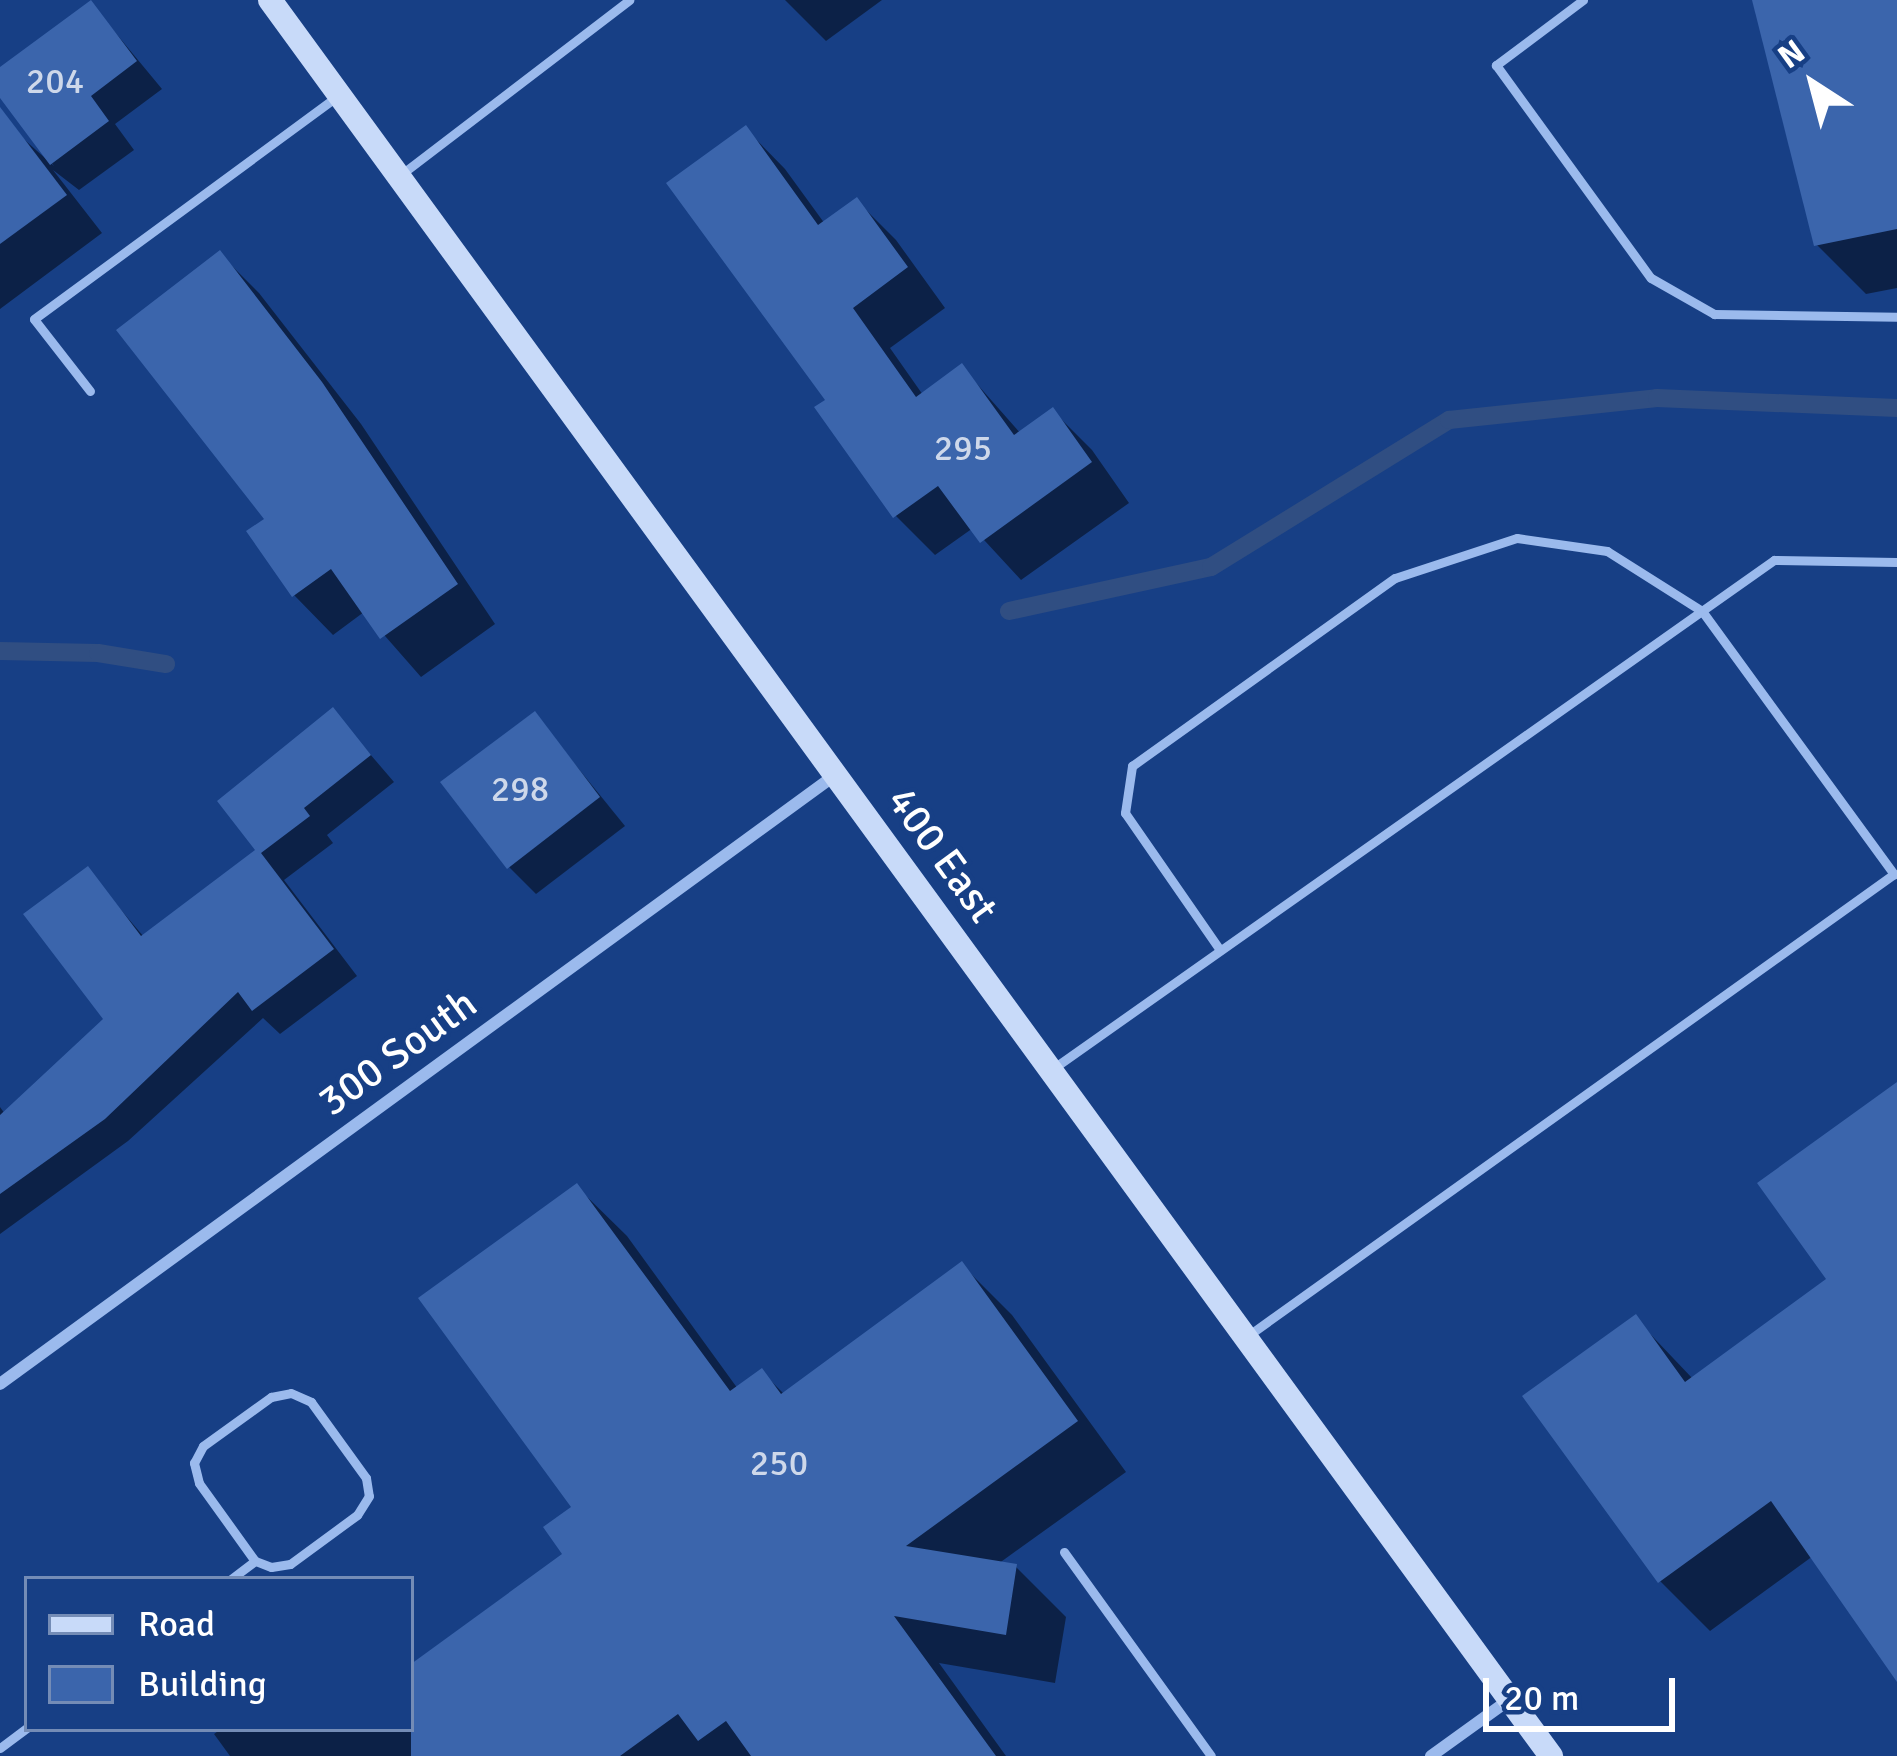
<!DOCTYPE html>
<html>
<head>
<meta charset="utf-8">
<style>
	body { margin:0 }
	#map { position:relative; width:1897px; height:1756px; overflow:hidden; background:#173f85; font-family:Signika,sans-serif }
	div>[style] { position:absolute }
	.shadow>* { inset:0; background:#0007 }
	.stream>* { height:18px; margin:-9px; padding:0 9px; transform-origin:9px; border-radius:9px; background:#304e82 }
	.building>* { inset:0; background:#3b65ac }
	.service>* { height:9px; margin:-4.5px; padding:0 4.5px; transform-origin:4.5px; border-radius:4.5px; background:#9bbaed }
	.minor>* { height:12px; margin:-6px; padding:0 6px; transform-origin:6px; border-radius:6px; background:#9bbaed }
	.secondary>* { height:24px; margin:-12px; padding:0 12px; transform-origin:12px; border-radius:12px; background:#c8daf9 }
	span { translate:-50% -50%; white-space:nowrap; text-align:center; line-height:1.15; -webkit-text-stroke:9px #173f85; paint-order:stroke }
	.number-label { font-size:36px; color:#ced8ea }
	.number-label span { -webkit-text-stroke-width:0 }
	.street-label { font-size:42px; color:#fff }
	.legend { position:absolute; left:24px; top:1576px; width:390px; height:156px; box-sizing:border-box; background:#173f85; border:3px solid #748cb6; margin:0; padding:15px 21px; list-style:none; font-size:36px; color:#fff }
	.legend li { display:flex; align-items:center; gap:24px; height:60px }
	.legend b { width:60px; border:3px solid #748cb6 }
	.north { position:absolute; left:1753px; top:24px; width:120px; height:120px; -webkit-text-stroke:9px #173f85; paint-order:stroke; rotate:324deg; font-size:33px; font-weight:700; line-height:48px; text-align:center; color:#fff }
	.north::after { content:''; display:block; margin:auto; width:42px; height:54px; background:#fff; clip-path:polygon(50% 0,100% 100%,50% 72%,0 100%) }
	.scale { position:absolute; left:1483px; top:1678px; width:192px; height:54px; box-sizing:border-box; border:6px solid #fff; border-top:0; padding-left:15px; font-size:36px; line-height:42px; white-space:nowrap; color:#fff; -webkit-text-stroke:9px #173f85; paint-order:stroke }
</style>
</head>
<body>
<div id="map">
	<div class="shadow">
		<i style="clip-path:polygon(785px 0,882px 0,826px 41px)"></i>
		<i style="clip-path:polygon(1756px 0,1897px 0,1897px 288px,1866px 294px,1816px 244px)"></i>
		<i style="clip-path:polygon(90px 2px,162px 89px,115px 124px,134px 150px,79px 190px,53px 170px,102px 233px,0 309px,0 148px,18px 134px,54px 166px,0 93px,0 71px)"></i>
		<i style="clip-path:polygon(746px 129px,785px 169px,825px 224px,857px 201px,896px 240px,945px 308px,890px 348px,923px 395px,962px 367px,1021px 434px,1053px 411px,1092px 450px,1129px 503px,1021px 580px,973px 528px,935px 555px,896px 516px,818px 408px,829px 400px)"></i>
		<i style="clip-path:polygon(220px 254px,259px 293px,361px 424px,495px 624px,421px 677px,364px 612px,333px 635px,294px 595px,268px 519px)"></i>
		<i style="clip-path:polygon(333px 711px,394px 782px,327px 835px,333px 843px,284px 880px,357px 976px,280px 1034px,263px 1018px,128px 1141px,0 1234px,0 1107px,5px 1114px,107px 1019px,87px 870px,144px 937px,259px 850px)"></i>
		<i style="clip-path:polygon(535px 715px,625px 826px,536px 894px,509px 867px)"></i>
		<i style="clip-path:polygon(1897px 1085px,1897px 1676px,1813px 1556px,1710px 1631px,1660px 1581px,1635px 1318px,1693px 1379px,1831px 1280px)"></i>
		<i style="clip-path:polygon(577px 1187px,627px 1236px,738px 1389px,762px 1372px,785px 1395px,962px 1265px,1012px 1315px,1126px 1472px,998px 1564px,1016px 1567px,1066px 1617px,1055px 1683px,939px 1663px,1006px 1756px,230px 1756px,214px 1734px,221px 1729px,411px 1729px,411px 1661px,415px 1665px,567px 1555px,575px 1507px)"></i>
	</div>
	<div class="stream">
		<i style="left:1009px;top:611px;width:207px;rotate:-12.3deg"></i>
		<i style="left:1211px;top:567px;width:280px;rotate:-31.7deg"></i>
		<i style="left:1449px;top:420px;width:209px;rotate:-6deg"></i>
		<i style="left:1657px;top:398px;width:240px;rotate:2.4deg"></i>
		<i style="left:0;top:651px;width:98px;rotate:1.2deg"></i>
		<i style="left:98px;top:653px;width:69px;rotate:9.2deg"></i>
	</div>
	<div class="building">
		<i style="clip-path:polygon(91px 0,137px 61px,91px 96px,109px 121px,50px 165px,0 98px,0 67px)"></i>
		<i style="clip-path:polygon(1752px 0,1897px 0,1897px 229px,1814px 246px)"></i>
		<i style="clip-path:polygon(0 107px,67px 195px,0 244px)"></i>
		<i style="clip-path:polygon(746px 125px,818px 225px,857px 197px,908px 267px,853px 308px,916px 397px,962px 363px,1014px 435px,1053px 407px,1092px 462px,980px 543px,938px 486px,893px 518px,814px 407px,825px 400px,666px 183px)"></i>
		<i style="clip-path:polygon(220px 250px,322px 382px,458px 584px,380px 639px,331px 569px,292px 597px,246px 531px,264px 519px,116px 330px)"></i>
		<i style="clip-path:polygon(333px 707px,371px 755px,304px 808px,310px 816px,261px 853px,334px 949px,252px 1011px,238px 992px,105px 1119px,0 1194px,0 1115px,103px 1019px,23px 914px,88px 866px,141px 936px,255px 850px,217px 801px)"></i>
		<i style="clip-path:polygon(535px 711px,600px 797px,507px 869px,440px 782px)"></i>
		<i style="clip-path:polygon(1897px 1082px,1897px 1682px,1771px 1501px,1658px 1583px,1522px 1396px,1636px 1314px,1685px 1382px,1826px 1279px,1757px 1183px)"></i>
		<i style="clip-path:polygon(577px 1183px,730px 1391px,762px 1368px,781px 1394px,962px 1261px,1078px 1421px,906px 1546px,1017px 1564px,1006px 1635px,894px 1616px,996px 1756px,751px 1756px,726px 1721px,698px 1741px,678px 1714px,620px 1756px,411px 1756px,411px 1664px,562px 1554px,543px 1527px,571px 1507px,418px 1298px)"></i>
	</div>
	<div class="service">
		<i style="left:1583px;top:0;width:109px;rotate:143.2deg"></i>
		<i style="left:1496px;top:65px;width:263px;rotate:54deg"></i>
		<i style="left:1651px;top:278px;width:73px;rotate:29.7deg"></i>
		<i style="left:1714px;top:314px;width:183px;rotate:0.9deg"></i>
		<i style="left:403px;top:173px;width:285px;rotate:-37.4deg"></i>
		<i style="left:90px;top:391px;width:91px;rotate:-127.9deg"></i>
		<i style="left:34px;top:319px;width:373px;rotate:-36.3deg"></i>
		<i style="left:1220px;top:950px;width:167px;rotate:-124.7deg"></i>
		<i style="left:1125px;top:813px;width:48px;rotate:-81.5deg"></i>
		<i style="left:1132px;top:766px;width:323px;rotate:-35.6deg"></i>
		<i style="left:1395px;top:578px;width:128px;rotate:-18.2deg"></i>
		<i style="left:1517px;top:538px;width:91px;rotate:8.2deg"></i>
		<i style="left:1607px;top:551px;width:112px;rotate:32.3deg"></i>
		<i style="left:1702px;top:611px;width:326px;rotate:53.9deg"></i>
		<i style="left:1894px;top:874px;width:796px;rotate:144.45deg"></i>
		<i style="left:1051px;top:1070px;width:885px;rotate:-35.2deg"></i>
		<i style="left:1774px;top:560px;width:123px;rotate:0.9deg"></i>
		<i style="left:291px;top:1393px;width:22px;rotate:24deg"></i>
		<i style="left:311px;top:1402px;width:94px;rotate:54.1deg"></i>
		<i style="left:366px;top:1478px;width:18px;rotate:81deg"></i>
		<i style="left:369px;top:1496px;width:22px;rotate:122deg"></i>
		<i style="left:357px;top:1515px;width:83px;rotate:143.8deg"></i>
		<i style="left:290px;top:1564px;width:19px;rotate:171deg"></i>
		<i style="left:271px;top:1567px;width:17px;rotate:-159deg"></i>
		<i style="left:255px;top:1561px;width:96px;rotate:-125.7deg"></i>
		<i style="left:199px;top:1483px;width:21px;rotate:-104deg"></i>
		<i style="left:194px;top:1463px;width:19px;rotate:-62deg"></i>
		<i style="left:203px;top:1446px;width:84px;rotate:-35.8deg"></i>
		<i style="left:271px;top:1397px;width:20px;rotate:-11deg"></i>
		<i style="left:1064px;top:1552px;width:251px;rotate:54.2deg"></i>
		<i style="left:231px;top:1579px;width:30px;rotate:-37deg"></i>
		<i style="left:0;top:1748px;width:34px;rotate:-37deg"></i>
	</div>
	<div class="minor">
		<i style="left:0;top:1384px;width:1033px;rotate:-36.1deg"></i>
		<i style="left:1431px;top:1756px;width:97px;rotate:-35.8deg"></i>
	</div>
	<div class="secondary">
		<i style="left:270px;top:0;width:2174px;rotate:53.89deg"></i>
	</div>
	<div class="number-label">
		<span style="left:55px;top:82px">204</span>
		<span style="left:963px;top:449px">295</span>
		<span style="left:520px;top:790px">298</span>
		<span style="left:779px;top:1464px">250</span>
	</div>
	<div class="street-label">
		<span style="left:942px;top:855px;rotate:54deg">400 East</span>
		<span style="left:398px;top:1053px;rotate:-36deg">300 South</span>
	</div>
	<ul class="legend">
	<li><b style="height:15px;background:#c8daf9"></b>Road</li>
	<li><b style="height:33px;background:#3b65ac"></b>Building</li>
	</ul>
	<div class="north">N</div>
	<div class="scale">20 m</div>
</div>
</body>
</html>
